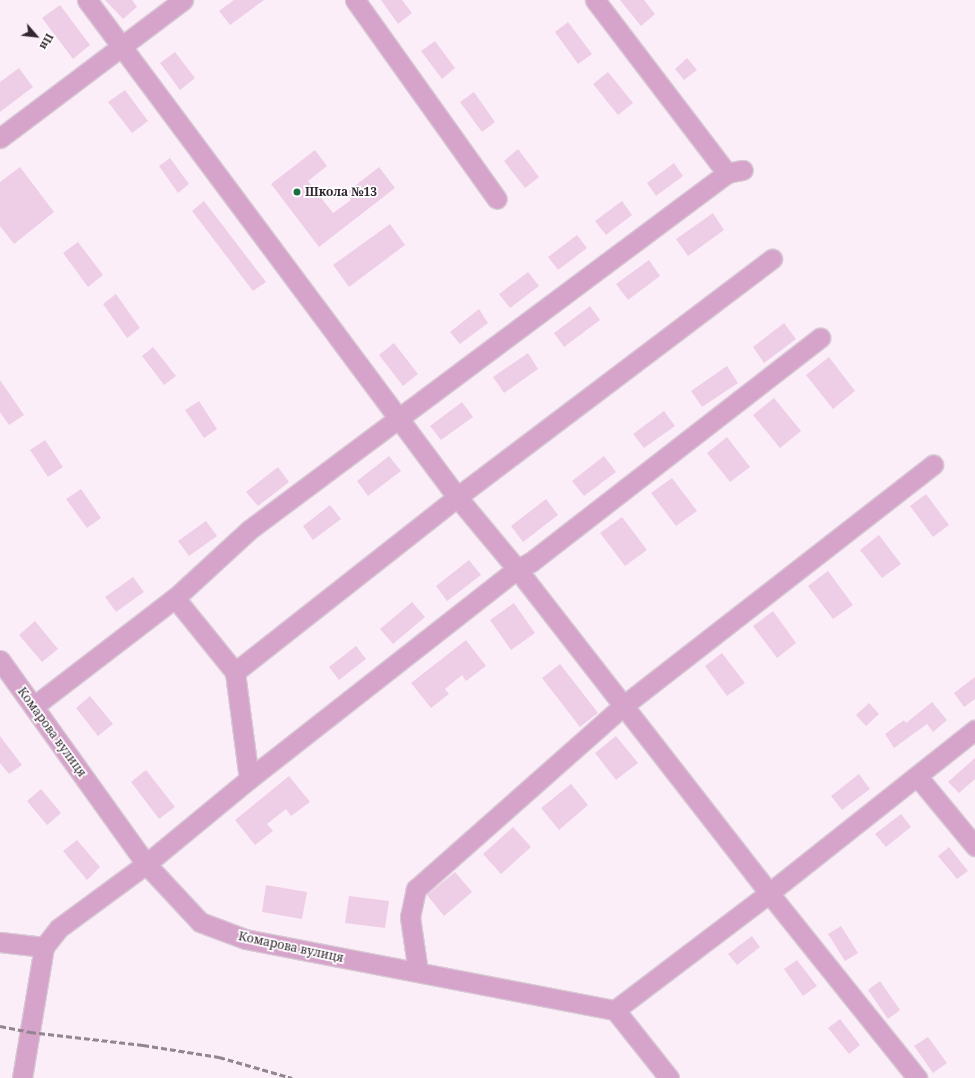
<!DOCTYPE html>
<html>
<head>
<meta charset="utf-8">
<style>
	body { margin:0 }
	#map { position:relative; width:975px; height:1078px; overflow:hidden; background:#fbeef8; font-family:"Noto Serif",serif }
	div>[style] { position:absolute }
	.building>* { inset:0; background:#eecee7 }
	.roads { filter:drop-shadow(1px 0 #d7cad4) drop-shadow(-1px 0 #d7cad4) drop-shadow(0 1px #d7cad4) drop-shadow(0 -1px #d7cad4) }
	.minor>* { height:19px; margin:-9.5px; padding:0 9.5px; transform-origin:9.5px; border-radius:9.5px; background:#d6a3cb }
	.rail>* { height:3px; margin-top:-1.5px; transform-origin:0; background:repeating-linear-gradient(90deg,#92858f 0 6px,transparent 0 9px) }
	.dots>* { width:11px; height:11px; translate:-50% -50%; box-sizing:border-box; border:2px solid #fff; border-radius:50% }
	span { translate:-50% -50%; white-space:nowrap; text-align:center; line-height:1.15; -webkit-text-stroke:3.5px #fff; paint-order:stroke }
	.poi-label { font-size:12px; color:#31252f; font-weight:700 }
	.left { translate:0 -50%; text-align:left }
	.street-label { font-size:12px; color:#31252f }
	.north { position:absolute; left:16px; top:16px; width:40px; height:40px; -webkit-text-stroke:3px #fff; paint-order:stroke; rotate:118deg; font-size:11px; font-weight:700; line-height:16px; text-align:center; color:#31252f }
	.north::after { content:''; display:block; margin:auto; width:14px; height:18px; background:#31252f; clip-path:polygon(50% 0,100% 100%,50% 72%,0 100%) }
</style>
</head>
<body>
<div id="map">
	<div class="building">
		<i style="clip-path:polygon(105px 0,132px 0,137px 7px,123px 19px)"></i>
		<i style="clip-path:polygon(234px 0,264px 0,230px 25px,219px 11px)"></i>
		<i style="clip-path:polygon(381px 0,402px 0,412px 13px,398px 24px)"></i>
		<i style="clip-path:polygon(620px 0,644px 0,655px 14px,641px 26px)"></i>
		<i style="clip-path:polygon(60px 5px,90px 45px,73px 59px,42px 18px)"></i>
		<i style="clip-path:polygon(568px 22px,592px 54px,578px 64px,555px 32px)"></i>
		<i style="clip-path:polygon(435px 41px,455px 68px,442px 79px,421px 51px)"></i>
		<i style="clip-path:polygon(175px 52px,195px 78px,180px 90px,160px 63px)"></i>
		<i style="clip-path:polygon(687px 58px,697px 70px,684px 80px,675px 69px)"></i>
		<i style="clip-path:polygon(19px 68px,33px 87px,0 112px,0 82px)"></i>
		<i style="clip-path:polygon(608px 72px,633px 103px,618px 115px,593px 84px)"></i>
		<i style="clip-path:polygon(125px 90px,148px 121px,132px 133px,108px 102px)"></i>
		<i style="clip-path:polygon(474px 92px,495px 122px,482px 132px,460px 102px)"></i>
		<i style="clip-path:polygon(518px 149px,539px 177px,525px 188px,504px 161px)"></i>
		<i style="clip-path:polygon(315px 150px,327px 166px,308px 181px,333px 213px,351px 200px,346px 193px,379px 167px,395px 188px,319px 247px,271px 184px)"></i>
		<i style="clip-path:polygon(170px 158px,189px 184px,178px 193px,159px 166px)"></i>
		<i style="clip-path:polygon(674px 163px,683px 176px,656px 196px,647px 183px)"></i>
		<i style="clip-path:polygon(20px 167px,54px 212px,14px 244px,0 226px,0 182px)"></i>
		<i style="clip-path:polygon(204px 201px,266px 282px,253px 291px,192px 211px)"></i>
		<i style="clip-path:polygon(622px 201px,632px 215px,606px 235px,595px 221px)"></i>
		<i style="clip-path:polygon(713px 213px,724px 230px,688px 256px,676px 239px)"></i>
		<i style="clip-path:polygon(390px 224px,405px 245px,349px 287px,333px 265px)"></i>
		<i style="clip-path:polygon(577px 235px,587px 248px,558px 270px,548px 257px)"></i>
		<i style="clip-path:polygon(78px 242px,103px 275px,88px 287px,63px 253px)"></i>
		<i style="clip-path:polygon(649px 260px,660px 276px,628px 300px,616px 284px)"></i>
		<i style="clip-path:polygon(528px 272px,539px 286px,510px 308px,499px 294px)"></i>
		<i style="clip-path:polygon(116px 294px,140px 328px,127px 338px,103px 304px)"></i>
		<i style="clip-path:polygon(590px 306px,600px 320px,564px 347px,554px 333px)"></i>
		<i style="clip-path:polygon(479px 309px,488px 323px,460px 344px,450px 332px)"></i>
		<i style="clip-path:polygon(784px 323px,796px 339px,764px 363px,753px 347px)"></i>
		<i style="clip-path:polygon(394px 343px,418px 374px,403px 386px,379px 355px)"></i>
		<i style="clip-path:polygon(153px 347px,176px 376px,164px 385px,142px 356px)"></i>
		<i style="clip-path:polygon(528px 353px,538px 369px,504px 393px,493px 377px)"></i>
		<i style="clip-path:polygon(829px 357px,855px 391px,833px 409px,806px 375px)"></i>
		<i style="clip-path:polygon(727px 366px,738px 383px,702px 407px,691px 391px)"></i>
		<i style="clip-path:polygon(0 380px,24px 415px,9px 425px,0 412px)"></i>
		<i style="clip-path:polygon(774px 398px,801px 431px,780px 448px,753px 415px)"></i>
		<i style="clip-path:polygon(199px 401px,217px 429px,204px 438px,185px 410px)"></i>
		<i style="clip-path:polygon(462px 402px,473px 417px,441px 440px,430px 426px)"></i>
		<i style="clip-path:polygon(664px 411px,675px 426px,644px 448px,633px 434px)"></i>
		<i style="clip-path:polygon(727px 437px,750px 467px,730px 482px,707px 453px)"></i>
		<i style="clip-path:polygon(45px 440px,63px 467px,48px 477px,30px 450px)"></i>
		<i style="clip-path:polygon(389px 456px,401px 471px,368px 496px,357px 481px)"></i>
		<i style="clip-path:polygon(604px 456px,616px 472px,584px 496px,572px 481px)"></i>
		<i style="clip-path:polygon(278px 467px,289px 482px,258px 506px,246px 492px)"></i>
		<i style="clip-path:polygon(672px 478px,697px 511px,676px 526px,651px 493px)"></i>
		<i style="clip-path:polygon(81px 489px,101px 518px,87px 528px,66px 499px)"></i>
		<i style="clip-path:polygon(926px 494px,949px 525px,933px 537px,910px 506px)"></i>
		<i style="clip-path:polygon(546px 499px,558px 515px,523px 542px,511px 526px)"></i>
		<i style="clip-path:polygon(330px 505px,341px 519px,313px 540px,303px 526px)"></i>
		<i style="clip-path:polygon(622px 517px,647px 550px,625px 566px,600px 533px)"></i>
		<i style="clip-path:polygon(206px 521px,217px 536px,189px 556px,178px 541px)"></i>
		<i style="clip-path:polygon(879px 535px,901px 564px,882px 578px,860px 550px)"></i>
		<i style="clip-path:polygon(469px 560px,481px 575px,447px 601px,436px 586px)"></i>
		<i style="clip-path:polygon(828px 571px,853px 605px,833px 619px,808px 586px)"></i>
		<i style="clip-path:polygon(133px 577px,144px 592px,116px 612px,105px 597px)"></i>
		<i style="clip-path:polygon(412px 602px,425px 617px,393px 644px,380px 629px)"></i>
		<i style="clip-path:polygon(514px 603px,535px 633px,511px 650px,490px 620px)"></i>
		<i style="clip-path:polygon(773px 611px,796px 643px,777px 658px,753px 626px)"></i>
		<i style="clip-path:polygon(35px 621px,58px 649px,42px 662px,19px 635px)"></i>
		<i style="clip-path:polygon(466px 640px,486px 666px,466px 681px,462px 675px,445px 689px,449px 694px,431px 708px,411px 683px)"></i>
		<i style="clip-path:polygon(356px 646px,366px 659px,339px 680px,329px 667px)"></i>
		<i style="clip-path:polygon(722px 653px,745px 683px,727px 696px,705px 666px)"></i>
		<i style="clip-path:polygon(560px 664px,598px 713px,580px 727px,542px 678px)"></i>
		<i style="clip-path:polygon(975px 677px,975px 699px,964px 707px,954px 693px)"></i>
		<i style="clip-path:polygon(90px 696px,113px 724px,98px 736px,76px 708px)"></i>
		<i style="clip-path:polygon(932px 702px,947px 720px,933px 732px,927px 724px,894px 748px,885px 734px,904px 720px,906px 723px)"></i>
		<i style="clip-path:polygon(869px 703px,879px 714px,866px 726px,856px 715px)"></i>
		<i style="clip-path:polygon(0 736px,22px 765px,9px 774px,0 763px)"></i>
		<i style="clip-path:polygon(616px 736px,638px 763px,616px 780px,595px 753px)"></i>
		<i style="clip-path:polygon(975px 758px,975px 779px,959px 793px,948px 782px)"></i>
		<i style="clip-path:polygon(146px 770px,175px 807px,159px 819px,131px 782px)"></i>
		<i style="clip-path:polygon(859px 774px,870px 789px,842px 810px,831px 796px)"></i>
		<i style="clip-path:polygon(289px 776px,310px 802px,291px 816px,286px 809px,267px 824px,273px 831px,255px 845px,235px 820px)"></i>
		<i style="clip-path:polygon(571px 784px,588px 805px,559px 830px,541px 808px)"></i>
		<i style="clip-path:polygon(41px 789px,61px 813px,47px 825px,27px 801px)"></i>
		<i style="clip-path:polygon(901px 814px,911px 827px,886px 847px,875px 834px)"></i>
		<i style="clip-path:polygon(513px 827px,531px 847px,501px 874px,483px 854px)"></i>
		<i style="clip-path:polygon(77px 840px,100px 867px,87px 880px,63px 851px)"></i>
		<i style="clip-path:polygon(949px 847px,968px 871px,957px 879px,938px 856px)"></i>
		<i style="clip-path:polygon(455px 872px,472px 892px,444px 916px,427px 895px)"></i>
		<i style="clip-path:polygon(266px 885px,307px 892px,302px 919px,262px 912px)"></i>
		<i style="clip-path:polygon(349px 896px,389px 901px,385px 928px,345px 923px)"></i>
		<i style="clip-path:polygon(841px 926px,858px 953px,845px 961px,828px 934px)"></i>
		<i style="clip-path:polygon(752px 936px,760px 947px,737px 965px,728px 954px)"></i>
		<i style="clip-path:polygon(797px 960px,817px 986px,803px 996px,784px 969px)"></i>
		<i style="clip-path:polygon(880px 981px,900px 1010px,888px 1019px,868px 990px)"></i>
		<i style="clip-path:polygon(840px 1019px,860px 1045px,849px 1054px,828px 1028px)"></i>
		<i style="clip-path:polygon(928px 1037px,947px 1063px,933px 1073px,914px 1046px)"></i>
	</div>
	<div class="roads">
		<div class="minor">
			<i style="left:87px;top:0;width:620px;rotate:53.33deg"></i>
			<i style="left:457px;top:497px;width:94px;rotate:50.2deg"></i>
			<i style="left:517px;top:569px;width:410px;rotate:52.1deg"></i>
			<i style="left:769px;top:893px;width:237px;rotate:51.3deg"></i>
			<i style="left:355px;top:0;width:244px;rotate:54.5deg"></i>
			<i style="left:595px;top:0;width:218px;rotate:52.7deg"></i>
			<i style="left:0;top:138px;width:229px;rotate:-37deg"></i>
			<i style="left:175px;top:598px;width:95px;rotate:51deg"></i>
			<i style="left:0;top:660px;width:251px;rotate:54.4deg"></i>
			<i style="left:146px;top:864px;width:79px;rotate:47deg"></i>
			<i style="left:200px;top:922px;width:48px;rotate:20.7deg"></i>
			<i style="left:245px;top:939px;width:377px;rotate:10.9deg"></i>
			<i style="left:34px;top:706px;width:178px;rotate:-37.5deg"></i>
			<i style="left:175px;top:598px;width:100px;rotate:-42.6deg"></i>
			<i style="left:249px;top:530px;width:597px;rotate:-36.75deg"></i>
			<i style="left:727px;top:173px;width:16px;rotate:-11deg"></i>
			<i style="left:917px;top:776px;width:91px;rotate:50.4deg"></i>
			<i style="left:249px;top:779px;width:340px;rotate:-38.1deg"></i>
			<i style="left:517px;top:569px;width:16px;rotate:-27deg"></i>
			<i style="left:531px;top:562px;width:366px;rotate:-37.8deg"></i>
			<i style="left:0;top:942px;width:44px;rotate:6.5deg"></i>
			<i style="left:418px;top:972px;width:56px;rotate:-98.3deg"></i>
			<i style="left:410px;top:917px;width:29px;rotate:-78deg"></i>
			<i style="left:416px;top:889px;width:276px;rotate:-41.5deg"></i>
			<i style="left:623px;top:706px;width:393px;rotate:-37.9deg"></i>
			<i style="left:615px;top:1010px;width:193px;rotate:-37.2deg"></i>
			<i style="left:769px;top:893px;width:263px;rotate:-38.4deg"></i>
			<i style="left:615px;top:1010px;width:87px;rotate:51.5deg"></i>
			<i style="left:22px;top:1078px;width:133px;rotate:-80.5deg"></i>
			<i style="left:44px;top:947px;width:24px;rotate:-52deg"></i>
			<i style="left:59px;top:928px;width:108px;rotate:-36.3deg"></i>
			<i style="left:146px;top:864px;width:134px;rotate:-39.5deg"></i>
			<i style="left:249px;top:779px;width:108px;rotate:-97.5deg"></i>
			<i style="left:235px;top:672px;width:283px;rotate:-38.2deg"></i>
			<i style="left:457px;top:497px;width:395px;rotate:-37.1deg"></i>
		</div>
	</div>
	<div class="rail">
		<i style="left:0;top:1026px;width:31px;rotate:11deg"></i>
		<i style="left:30px;top:1032px;width:114px;rotate:6.6deg"></i>
		<i style="left:143px;top:1045px;width:77px;rotate:9deg"></i>
		<i style="left:219px;top:1057px;width:76px;rotate:16deg"></i>
	</div>
	<div class="dots">
		<i style="left:297px;top:192px;background:#1c6f41"></i>
	</div>
	<div class="poi-label">
		<span class="left" style="left:305px;top:192px">Школа №13</span>
	</div>
	<div class="street-label">
		<span style="left:52px;top:732px;rotate:54deg">Комарова вулиця</span>
		<span style="left:291px;top:947px;rotate:12deg">Комарова вулиця</span>
	</div>
	<div class="north">Пн</div>
</div>
</body>
</html>
